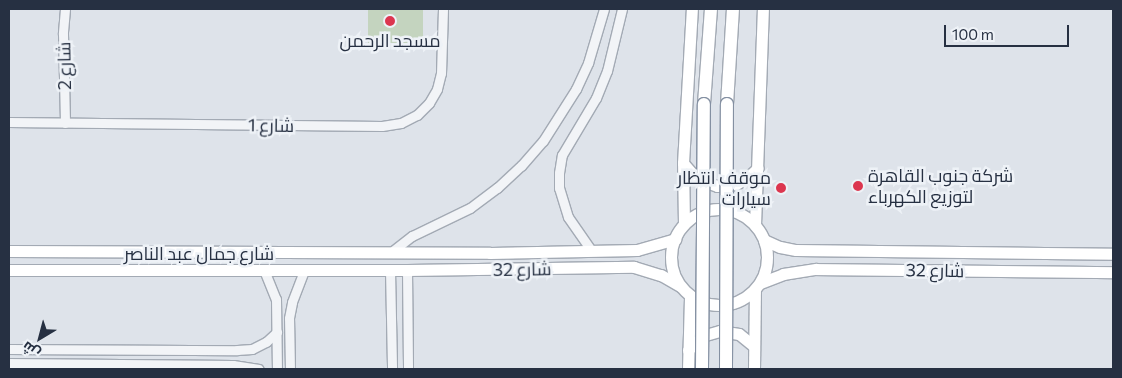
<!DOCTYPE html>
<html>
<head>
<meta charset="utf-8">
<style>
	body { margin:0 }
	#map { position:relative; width:1122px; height:378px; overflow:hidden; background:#dee3ea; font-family:Commissioner,Cairo,sans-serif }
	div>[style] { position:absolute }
	.green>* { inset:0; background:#c4d4bf }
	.roads { filter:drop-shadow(1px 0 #a3aab4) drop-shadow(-1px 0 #a3aab4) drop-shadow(0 1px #a3aab4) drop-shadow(0 -1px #a3aab4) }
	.minor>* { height:9px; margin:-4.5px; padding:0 4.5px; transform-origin:4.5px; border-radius:4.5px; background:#f2f4f7 }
	.major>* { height:11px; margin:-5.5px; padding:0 5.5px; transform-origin:5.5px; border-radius:5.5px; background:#fff }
	.major>.ring { margin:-5.5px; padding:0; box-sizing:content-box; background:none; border:11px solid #fff; border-radius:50% }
	.highway>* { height:12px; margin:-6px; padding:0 6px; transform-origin:6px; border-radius:6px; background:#fff }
	.bridges { filter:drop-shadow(1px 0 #8490a2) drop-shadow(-1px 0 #8490a2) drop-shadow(0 1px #8490a2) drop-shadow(0 -1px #8490a2) }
	.highway-bridge>* { height:12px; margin:-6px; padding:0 6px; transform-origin:6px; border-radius:6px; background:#fff }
	.dots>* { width:14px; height:14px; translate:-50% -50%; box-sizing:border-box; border:2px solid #eef2f7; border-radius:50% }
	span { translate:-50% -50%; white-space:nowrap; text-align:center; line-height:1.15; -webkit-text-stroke:5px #eef2f7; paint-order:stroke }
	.poi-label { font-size:18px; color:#263042 }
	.left { translate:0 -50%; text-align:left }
	.right { translate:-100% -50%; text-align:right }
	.street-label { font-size:18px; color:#263042 }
	.frame { position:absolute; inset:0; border:10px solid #263042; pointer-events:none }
	.north { position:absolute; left:15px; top:313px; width:50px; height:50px; -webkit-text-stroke:4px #eef2f7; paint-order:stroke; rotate:217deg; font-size:14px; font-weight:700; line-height:20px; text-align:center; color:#263042 }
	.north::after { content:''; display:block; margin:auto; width:18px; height:22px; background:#263042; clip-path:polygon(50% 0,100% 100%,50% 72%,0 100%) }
	.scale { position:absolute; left:944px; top:25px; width:125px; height:22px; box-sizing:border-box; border:2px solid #263042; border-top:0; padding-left:6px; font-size:15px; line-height:18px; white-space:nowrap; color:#263042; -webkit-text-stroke:4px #eef2f7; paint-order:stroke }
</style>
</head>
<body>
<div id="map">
	<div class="green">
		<i style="clip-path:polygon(368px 9px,423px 9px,423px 43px,368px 43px)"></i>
	</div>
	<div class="roads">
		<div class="minor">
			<i style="left:65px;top:9px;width:25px;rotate:95deg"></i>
			<i style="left:63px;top:34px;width:89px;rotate:88.7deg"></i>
			<i style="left:9px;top:122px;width:373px;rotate:0.6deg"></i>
			<i style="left:382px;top:126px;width:19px;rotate:-9deg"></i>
			<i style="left:401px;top:123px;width:18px;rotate:-27deg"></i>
			<i style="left:417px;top:115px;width:17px;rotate:-45deg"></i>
			<i style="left:429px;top:103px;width:16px;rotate:-60deg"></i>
			<i style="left:437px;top:89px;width:16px;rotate:-76deg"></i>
			<i style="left:441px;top:73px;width:64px;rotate:-88.2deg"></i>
			<i style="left:591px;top:250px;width:40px;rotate:-124.9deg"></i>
			<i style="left:568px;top:217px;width:30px;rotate:-107deg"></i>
			<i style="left:559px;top:188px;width:15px;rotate:-90deg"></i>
			<i style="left:559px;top:173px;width:18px;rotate:-81deg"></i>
			<i style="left:562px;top:155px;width:66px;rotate:-59.2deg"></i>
			<i style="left:596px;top:98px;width:29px;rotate:-68deg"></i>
			<i style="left:607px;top:71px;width:64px;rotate:-76.4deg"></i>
			<i style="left:390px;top:253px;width:28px;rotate:-38deg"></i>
			<i style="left:412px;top:236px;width:64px;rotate:-25.8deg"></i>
			<i style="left:470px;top:208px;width:34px;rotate:-37deg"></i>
			<i style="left:497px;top:188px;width:33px;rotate:-43deg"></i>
			<i style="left:521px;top:166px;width:33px;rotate:-49deg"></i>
			<i style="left:543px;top:141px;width:62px;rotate:-57.6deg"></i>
			<i style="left:576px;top:89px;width:29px;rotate:-65deg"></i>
			<i style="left:588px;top:63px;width:56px;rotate:-73.5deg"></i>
			<i style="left:264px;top:270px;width:31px;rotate:68deg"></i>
			<i style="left:276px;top:299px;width:70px;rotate:89.2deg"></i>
			<i style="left:390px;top:270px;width:99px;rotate:88.8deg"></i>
			<i style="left:407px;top:270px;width:99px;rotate:89.4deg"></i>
			<i style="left:9px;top:349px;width:228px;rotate:0.3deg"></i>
			<i style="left:237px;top:350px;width:15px;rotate:-4deg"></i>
			<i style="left:252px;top:349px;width:16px;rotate:-27deg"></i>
			<i style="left:266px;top:342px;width:15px;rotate:-42deg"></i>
			<i style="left:9px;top:363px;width:224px;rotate:0.5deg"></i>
			<i style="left:233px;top:365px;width:26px;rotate:9deg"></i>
			<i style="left:290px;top:369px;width:51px;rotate:-91.1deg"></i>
			<i style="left:289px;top:318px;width:16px;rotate:-79deg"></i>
			<i style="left:292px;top:302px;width:34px;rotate:-69deg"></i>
		</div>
		<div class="major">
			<i style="left:683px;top:163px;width:21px;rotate:49deg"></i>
			<i style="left:697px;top:179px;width:21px;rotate:19deg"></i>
			<i style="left:717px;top:186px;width:19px;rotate:-6deg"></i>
			<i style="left:736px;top:184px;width:14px;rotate:-30deg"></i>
			<i style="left:748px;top:177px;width:13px;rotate:-42deg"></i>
			<i class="ring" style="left:671px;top:209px;width:85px;height:85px"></i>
			<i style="left:684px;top:224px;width:61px;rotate:-90.9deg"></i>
			<i style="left:683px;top:163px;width:154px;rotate:-86.7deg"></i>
			<i style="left:755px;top:225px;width:216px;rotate:-87.9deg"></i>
			<i style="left:764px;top:240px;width:17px;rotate:24deg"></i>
			<i style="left:780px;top:247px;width:16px;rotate:11deg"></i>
			<i style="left:796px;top:250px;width:317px;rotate:0.7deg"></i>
			<i style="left:9px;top:251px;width:481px;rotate:0.2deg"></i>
			<i style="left:490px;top:253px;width:147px;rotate:-1.2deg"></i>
			<i style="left:637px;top:250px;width:40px;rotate:-16deg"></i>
			<i style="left:9px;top:270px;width:398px"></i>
			<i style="left:407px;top:270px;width:227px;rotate:-0.8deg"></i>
			<i style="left:634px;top:267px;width:28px;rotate:17deg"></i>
			<i style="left:661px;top:275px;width:22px;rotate:30deg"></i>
			<i style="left:760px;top:283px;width:25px;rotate:-21deg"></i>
			<i style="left:783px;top:274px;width:33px;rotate:-9deg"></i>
			<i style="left:816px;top:269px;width:297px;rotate:0.6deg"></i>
			<i style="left:688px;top:350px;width:20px;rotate:-45deg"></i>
			<i style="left:702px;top:336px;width:19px;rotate:-16deg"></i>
			<i style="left:720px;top:331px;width:19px;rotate:9deg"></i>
			<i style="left:739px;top:334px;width:19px;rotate:39deg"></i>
			<i style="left:688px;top:369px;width:73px;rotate:-88.4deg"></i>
			<i style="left:754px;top:369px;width:79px;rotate:-89.3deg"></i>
		</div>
		<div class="highway">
			<i style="left:704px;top:104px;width:95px;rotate:-85.8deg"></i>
			<i style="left:727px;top:104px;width:95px;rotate:-86.4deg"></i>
		</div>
	</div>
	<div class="bridges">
		<div class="highway-bridge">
			<i style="left:702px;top:369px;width:265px;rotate:-89.6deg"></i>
			<i style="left:726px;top:369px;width:265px;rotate:-89.8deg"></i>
		</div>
	</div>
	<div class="dots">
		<i style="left:390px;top:21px;background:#dc364f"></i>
		<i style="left:858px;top:186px;background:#dc364f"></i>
		<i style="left:781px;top:188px;background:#dc364f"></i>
	</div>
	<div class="poi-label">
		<span style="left:390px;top:40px">مسجد الرحمن</span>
		<span class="left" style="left:868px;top:186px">شركة جنوب القاهرة<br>لتوزيع الكهرباء</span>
		<span class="right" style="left:771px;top:188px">موقف انتظار<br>سيارات</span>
	</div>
	<div class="street-label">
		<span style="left:64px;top:66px;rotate:-91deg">شارع 2</span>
		<span style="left:271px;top:125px;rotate:1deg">شارع 1</span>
		<span style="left:199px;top:253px">شارع جمال عبد الناصر</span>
		<span style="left:522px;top:269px;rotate:-1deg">شارع 32</span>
		<span style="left:935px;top:270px;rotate:1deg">شارع 32</span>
	</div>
	<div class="frame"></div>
	<div class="north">ش</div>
	<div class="scale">100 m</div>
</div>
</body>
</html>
